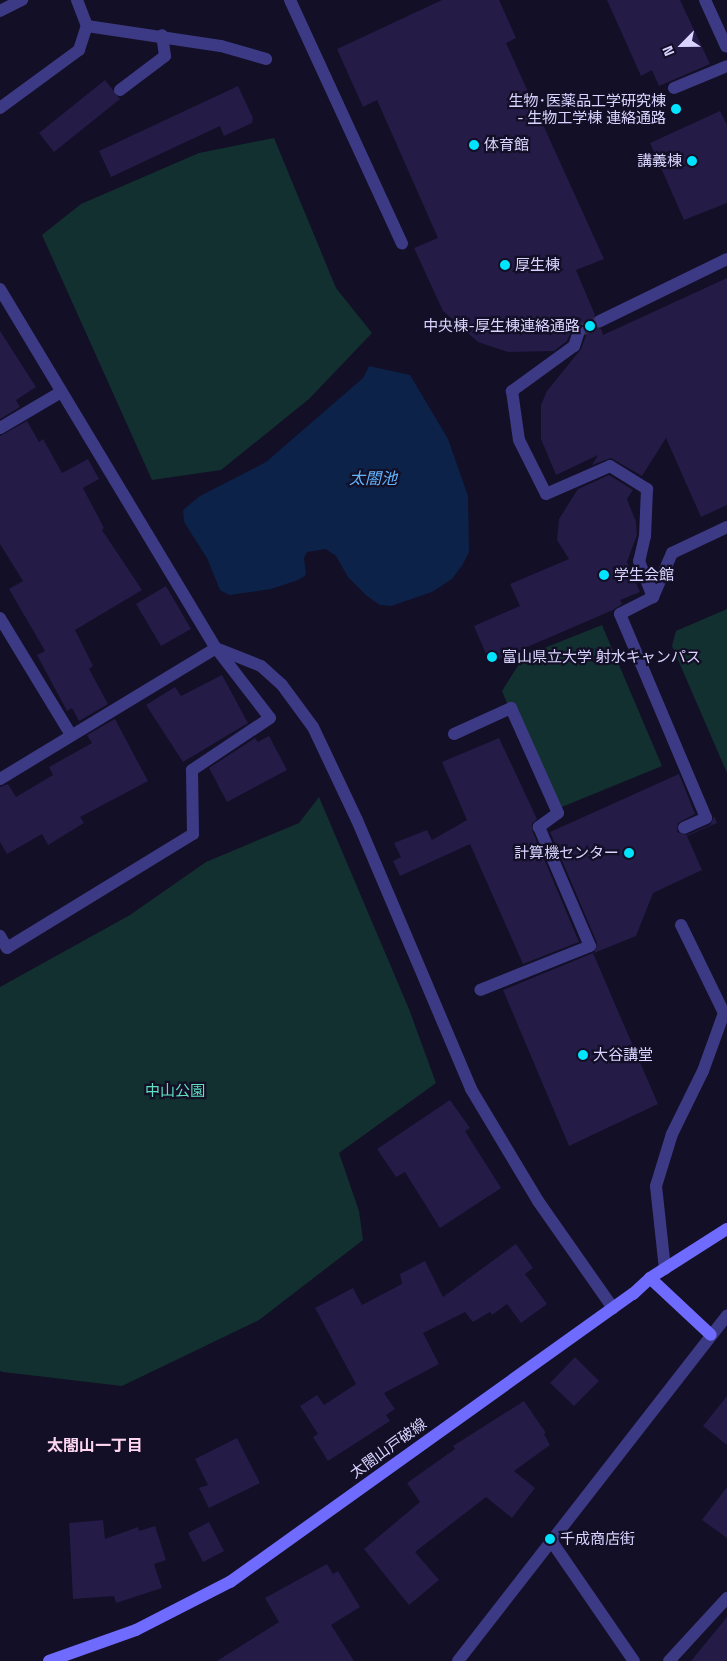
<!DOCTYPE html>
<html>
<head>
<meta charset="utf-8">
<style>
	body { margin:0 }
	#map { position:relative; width:727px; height:1661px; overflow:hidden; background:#130f26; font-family:"Space Grotesk","Noto Sans JP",sans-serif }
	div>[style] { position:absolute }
	.green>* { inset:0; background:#12302f }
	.water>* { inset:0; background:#0c2248 }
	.building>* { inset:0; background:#241b47 }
	.pedestrian-tunnel>* { height:12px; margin-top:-6px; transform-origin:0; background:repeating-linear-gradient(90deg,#312d47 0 12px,transparent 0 18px) }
	.service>* { height:12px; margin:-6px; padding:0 6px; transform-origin:6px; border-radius:6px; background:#3d3a85 }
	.pedestrian>* { height:12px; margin:-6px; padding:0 6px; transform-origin:6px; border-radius:6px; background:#3d3a85 }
	.minor>* { height:12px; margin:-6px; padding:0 6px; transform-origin:6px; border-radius:6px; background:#3d3a85 }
	.tertiary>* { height:12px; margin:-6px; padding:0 6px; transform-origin:6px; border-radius:6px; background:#3d3a85 }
	.secondary>* { height:12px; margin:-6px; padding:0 6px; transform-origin:6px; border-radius:6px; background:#6f6bff }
	.dots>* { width:14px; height:14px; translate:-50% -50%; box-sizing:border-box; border:2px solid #130f26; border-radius:50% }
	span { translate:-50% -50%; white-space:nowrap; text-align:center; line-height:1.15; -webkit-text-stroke:4.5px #130f26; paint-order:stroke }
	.poi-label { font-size:15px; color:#d9d4ff }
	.right { translate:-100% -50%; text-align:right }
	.left { translate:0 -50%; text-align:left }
	.park-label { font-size:15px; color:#5fe0c0 }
	.street-label { font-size:15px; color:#d9d4ff }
	.water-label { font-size:16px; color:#62b6ff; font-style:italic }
	.neighbourhood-label { font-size:16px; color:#ffd6f0; font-weight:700 }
	.north { position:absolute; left:657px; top:20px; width:50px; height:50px; -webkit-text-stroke:4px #130f26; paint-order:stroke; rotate:247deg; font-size:14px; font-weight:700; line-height:20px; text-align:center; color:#d9d4ff }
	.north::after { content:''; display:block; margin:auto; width:18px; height:22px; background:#d9d4ff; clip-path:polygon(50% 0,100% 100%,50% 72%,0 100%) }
</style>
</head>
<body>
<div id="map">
	<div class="green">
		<i style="clip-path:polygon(274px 138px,336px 288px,372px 333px,309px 399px,221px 470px,152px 480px,42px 235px,81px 204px,199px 153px)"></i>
		<i style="clip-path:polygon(727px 609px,727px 773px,672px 646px,676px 631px)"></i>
		<i style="clip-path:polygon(602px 625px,662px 766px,552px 811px,502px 691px,524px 656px)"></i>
		<i style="clip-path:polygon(319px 797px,409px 1009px,436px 1083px,339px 1153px,359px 1211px,363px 1240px,259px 1320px,122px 1386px,3px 1372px,0 1371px,0 987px,130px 915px,206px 862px,299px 823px)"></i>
	</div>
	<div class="water">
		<i style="clip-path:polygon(369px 366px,410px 375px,448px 439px,468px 496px,469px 552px,463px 564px,452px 579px,432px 592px,391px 606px,380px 605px,367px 596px,348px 577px,336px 556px,326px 549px,307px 552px,304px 558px,306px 575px,298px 580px,271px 589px,229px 595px,220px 590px,207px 558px,184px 522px,183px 510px,200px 496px,266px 462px,363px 378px)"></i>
	</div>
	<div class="building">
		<i style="clip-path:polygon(442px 0,499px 0,516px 38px,506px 43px,604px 259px,576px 270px,595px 315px,592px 321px,595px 327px,601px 329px,603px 335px,727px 278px,727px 505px,701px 517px,666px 438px,642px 476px,611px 458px,592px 465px,598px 455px,556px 475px,541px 439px,541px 405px,547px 391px,581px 349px,587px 333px,585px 326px,574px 325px,567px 341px,554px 351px,508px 352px,478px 342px,443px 311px,414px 248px,438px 238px,377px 100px,363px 107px,337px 49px)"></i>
		<i style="clip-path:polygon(607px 0,680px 0,710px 64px,659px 86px,652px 70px,641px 76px)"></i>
		<i style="clip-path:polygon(105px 80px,120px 99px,54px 152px,39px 133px)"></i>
		<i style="clip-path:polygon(238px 86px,253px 118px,252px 123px,224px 136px,220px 126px,111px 177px,99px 151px)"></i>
		<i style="clip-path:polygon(720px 111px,727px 125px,727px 203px,684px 220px,650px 143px)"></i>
		<i style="clip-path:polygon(0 331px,36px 387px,16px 400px,20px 407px,0 419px)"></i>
		<i style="clip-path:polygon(27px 421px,39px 442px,43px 439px,62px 473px,88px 459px,99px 479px,83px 488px,104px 528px,102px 530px,142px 590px,75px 630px,93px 666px,89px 669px,108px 704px,79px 721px,72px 708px,67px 711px,37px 655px,45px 651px,9px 589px,23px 581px,0 544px,0 436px)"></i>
		<i style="clip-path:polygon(609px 475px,633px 490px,627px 499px,636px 522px,637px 535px,627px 562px,640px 592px,620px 600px,622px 604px,613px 610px,490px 663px,474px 626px,520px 606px,510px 584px,569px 559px,557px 540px,559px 519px,578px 489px)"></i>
		<i style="clip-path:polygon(166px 586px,191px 629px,161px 646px,136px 604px)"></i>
		<i style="clip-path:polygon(222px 675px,248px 723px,183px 762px,146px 705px,175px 687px,181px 696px)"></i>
		<i style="clip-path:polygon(115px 719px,148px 781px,80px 817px,84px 823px,48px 845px,42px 834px,7px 854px,0 842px,0 787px,8px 784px,16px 797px,53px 775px,49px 767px,92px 743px,87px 735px)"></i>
		<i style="clip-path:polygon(269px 736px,287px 770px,227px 802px,209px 768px,255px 738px,258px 742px)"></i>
		<i style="clip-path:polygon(499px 738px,537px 819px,532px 824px,532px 830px,579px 942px,523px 964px,470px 844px,400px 876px,393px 861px,401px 857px,394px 843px,427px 830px,432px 840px,467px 820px,442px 762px)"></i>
		<i style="clip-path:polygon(679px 774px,695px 814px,678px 823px,677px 832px,687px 835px,710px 825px,714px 816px,717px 823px,687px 836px,702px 870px,653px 893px,636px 936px,594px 953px,597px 943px,550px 832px)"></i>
		<i style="clip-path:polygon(593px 953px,658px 1104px,569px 1146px,503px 990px)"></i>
		<i style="clip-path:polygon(450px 1100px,470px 1128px,465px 1131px,501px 1188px,440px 1228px,405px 1172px,396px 1177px,377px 1149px)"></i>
		<i style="clip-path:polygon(516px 1244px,533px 1268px,525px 1274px,547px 1304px,521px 1323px,507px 1304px,492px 1315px,490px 1312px,473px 1322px,465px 1312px,423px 1333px,439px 1364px,384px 1393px,395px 1409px,386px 1415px,390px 1421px,328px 1461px,313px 1437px,318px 1434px,300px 1406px,317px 1395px,324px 1405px,356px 1384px,315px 1308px,353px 1288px,362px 1305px,402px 1284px,400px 1274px,425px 1261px,443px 1297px)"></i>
		<i style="clip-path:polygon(575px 1357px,599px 1381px,574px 1406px,550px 1383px)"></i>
		<i style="clip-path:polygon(727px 1396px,727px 1445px,703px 1426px)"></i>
		<i style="clip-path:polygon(524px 1401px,546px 1433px,544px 1434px,550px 1445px,514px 1471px,535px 1488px,512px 1518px,486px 1497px,415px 1552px,439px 1580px,409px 1605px,364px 1549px,420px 1502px,407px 1483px,455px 1449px,453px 1446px)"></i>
		<i style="clip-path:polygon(237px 1438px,260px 1483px,209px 1508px,199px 1488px,208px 1485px,195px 1459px)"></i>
		<i style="clip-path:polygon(727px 1487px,727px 1538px,702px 1520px)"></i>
		<i style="clip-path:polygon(103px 1520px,105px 1539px,138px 1527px,139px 1531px,155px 1526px,166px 1560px,154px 1564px,162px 1588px,116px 1603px,114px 1596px,73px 1599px,69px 1523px)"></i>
		<i style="clip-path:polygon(209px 1522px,224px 1551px,203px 1562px,188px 1533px)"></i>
		<i style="clip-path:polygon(327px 1564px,333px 1574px,338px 1571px,360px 1607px,331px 1625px,354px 1661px,217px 1661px,279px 1622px,265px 1598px)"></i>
		<i style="clip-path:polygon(727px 1617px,727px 1661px,691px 1661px)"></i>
	</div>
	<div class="pedestrian-tunnel">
		<i style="left:579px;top:331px;width:23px;rotate:-25deg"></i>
	</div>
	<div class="service">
		<i style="left:290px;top:0;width:268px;rotate:65.3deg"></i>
		<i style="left:705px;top:0;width:51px;rotate:65.5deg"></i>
		<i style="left:87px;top:26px;width:135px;rotate:8.5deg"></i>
		<i style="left:221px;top:46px;width:47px;rotate:16.1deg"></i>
		<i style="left:674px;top:88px;width:57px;rotate:-22.5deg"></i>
		<i style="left:120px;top:90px;width:56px;rotate:-37.1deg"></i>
		<i style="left:165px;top:56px;width:21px;rotate:-98deg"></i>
		<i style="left:665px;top:1269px;width:83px;rotate:-96.2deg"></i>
		<i style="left:656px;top:1186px;width:54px;rotate:-72.9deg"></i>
		<i style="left:672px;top:1134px;width:70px;rotate:-63.8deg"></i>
		<i style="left:703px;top:1071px;width:62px;rotate:-70.1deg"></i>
		<i style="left:724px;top:1013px;width:98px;rotate:-116deg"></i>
		<i style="left:669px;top:1661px;width:86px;rotate:-47.4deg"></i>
	</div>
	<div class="pedestrian">
		<i style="left:600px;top:321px;width:141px;rotate:-26deg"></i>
		<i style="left:579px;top:331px;width:16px;rotate:108deg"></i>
		<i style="left:574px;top:346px;width:77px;rotate:144deg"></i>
		<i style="left:512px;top:391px;width:49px;rotate:81.9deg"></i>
		<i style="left:519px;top:440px;width:60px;rotate:63.4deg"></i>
		<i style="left:546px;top:494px;width:70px;rotate:-23.6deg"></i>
		<i style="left:610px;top:466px;width:44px;rotate:31.9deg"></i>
		<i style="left:647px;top:489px;width:47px;rotate:92.4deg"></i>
		<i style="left:645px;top:536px;width:26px;rotate:103deg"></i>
		<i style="left:639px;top:561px;width:39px;rotate:69deg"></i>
		<i style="left:653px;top:597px;width:37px;rotate:153deg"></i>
		<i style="left:620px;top:614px;width:221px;rotate:67.1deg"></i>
		<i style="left:706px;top:818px;width:24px;rotate:156deg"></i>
		<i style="left:653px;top:597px;width:48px;rotate:-66.6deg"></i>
		<i style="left:672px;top:553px;width:61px;rotate:-25.3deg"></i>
		<i style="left:454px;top:734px;width:63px;rotate:-24.5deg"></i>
		<i style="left:511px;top:708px;width:115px;rotate:65.9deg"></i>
		<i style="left:558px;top:813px;width:24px;rotate:144deg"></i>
		<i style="left:539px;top:827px;width:129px;rotate:66.8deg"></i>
		<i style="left:590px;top:946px;width:118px;rotate:158.2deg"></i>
	</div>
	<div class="minor">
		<i style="left:0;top:108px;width:98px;rotate:-36.3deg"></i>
		<i style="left:79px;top:50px;width:25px;rotate:-72deg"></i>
		<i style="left:87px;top:26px;width:28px;rotate:-111deg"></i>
		<i style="left:0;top:289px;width:419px;rotate:59deg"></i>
		<i style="left:216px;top:648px;width:88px;rotate:52.4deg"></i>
		<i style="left:270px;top:718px;width:94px;rotate:146.3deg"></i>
		<i style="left:192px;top:770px;width:64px;rotate:89.1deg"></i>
		<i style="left:193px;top:834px;width:218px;rotate:148.5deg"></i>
		<i style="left:7px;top:948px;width:14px;rotate:-120deg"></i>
		<i style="left:0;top:428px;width:71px;rotate:-30.5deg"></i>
		<i style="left:0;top:618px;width:137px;rotate:58.7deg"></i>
		<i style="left:221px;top:650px;width:43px;rotate:21.8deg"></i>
		<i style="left:261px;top:666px;width:28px;rotate:42deg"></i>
		<i style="left:282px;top:685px;width:52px;rotate:53.6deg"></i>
		<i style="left:313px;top:727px;width:103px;rotate:64.7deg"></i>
		<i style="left:357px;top:820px;width:292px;rotate:67deg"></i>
		<i style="left:471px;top:1089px;width:131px;rotate:59.1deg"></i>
		<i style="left:538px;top:1201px;width:131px;rotate:55deg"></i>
		<i style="left:0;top:779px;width:253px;rotate:-31.2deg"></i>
		<i style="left:550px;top:1539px;width:148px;rotate:55.5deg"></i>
	</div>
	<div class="tertiary">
		<i style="left:0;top:11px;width:25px;rotate:-27deg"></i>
		<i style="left:458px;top:1661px;width:438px;rotate:-52.1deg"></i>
	</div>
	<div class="secondary">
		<i style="left:650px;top:1278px;width:83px;rotate:43.1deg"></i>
		<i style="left:49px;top:1661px;width:92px;rotate:-19.6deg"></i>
		<i style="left:136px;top:1630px;width:106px;rotate:-27.1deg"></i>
		<i style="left:230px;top:1582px;width:495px;rotate:-35.6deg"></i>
		<i style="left:633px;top:1294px;width:23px;rotate:-43deg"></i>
		<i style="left:650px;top:1278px;width:91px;rotate:-32.5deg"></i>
	</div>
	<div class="dots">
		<i style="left:676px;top:109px;background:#00e5ff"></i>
		<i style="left:474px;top:145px;background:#00e5ff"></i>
		<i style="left:692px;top:161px;background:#00e5ff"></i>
		<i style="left:505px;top:265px;background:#00e5ff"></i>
		<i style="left:590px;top:326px;background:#00e5ff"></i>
		<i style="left:604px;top:575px;background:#00e5ff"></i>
		<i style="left:492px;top:657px;background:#00e5ff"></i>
		<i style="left:629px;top:853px;background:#00e5ff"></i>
		<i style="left:583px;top:1055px;background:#00e5ff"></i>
		<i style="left:550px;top:1539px;background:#00e5ff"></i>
	</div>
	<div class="poi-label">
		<span class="right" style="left:666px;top:109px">生物･医薬品工学研究棟<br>- 生物工学棟 連絡通路</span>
		<span class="left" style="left:484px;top:145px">体育館</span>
		<span class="right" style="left:682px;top:161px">講義棟</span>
		<span class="left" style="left:515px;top:265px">厚生棟</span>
		<span class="right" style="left:580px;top:326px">中央棟-厚生棟連絡通路</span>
		<span class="left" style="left:614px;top:575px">学生会館</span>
		<span class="left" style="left:502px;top:657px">富山県立大学 射水キャンパス</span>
		<span class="right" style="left:619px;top:853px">計算機センター</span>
		<span class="left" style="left:593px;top:1055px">大谷講堂</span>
		<span class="left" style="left:560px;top:1539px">千成商店街</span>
	</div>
	<div class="park-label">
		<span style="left:175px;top:1091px">中山公園</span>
	</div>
	<div class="street-label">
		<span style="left:388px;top:1448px;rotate:-36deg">太閤山戸破線</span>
	</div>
	<div class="water-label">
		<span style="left:373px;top:479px">太閤池</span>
	</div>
	<div class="neighbourhood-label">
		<span style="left:95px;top:1446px">太閤山一丁目</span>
	</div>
	<div class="north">N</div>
</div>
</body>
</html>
